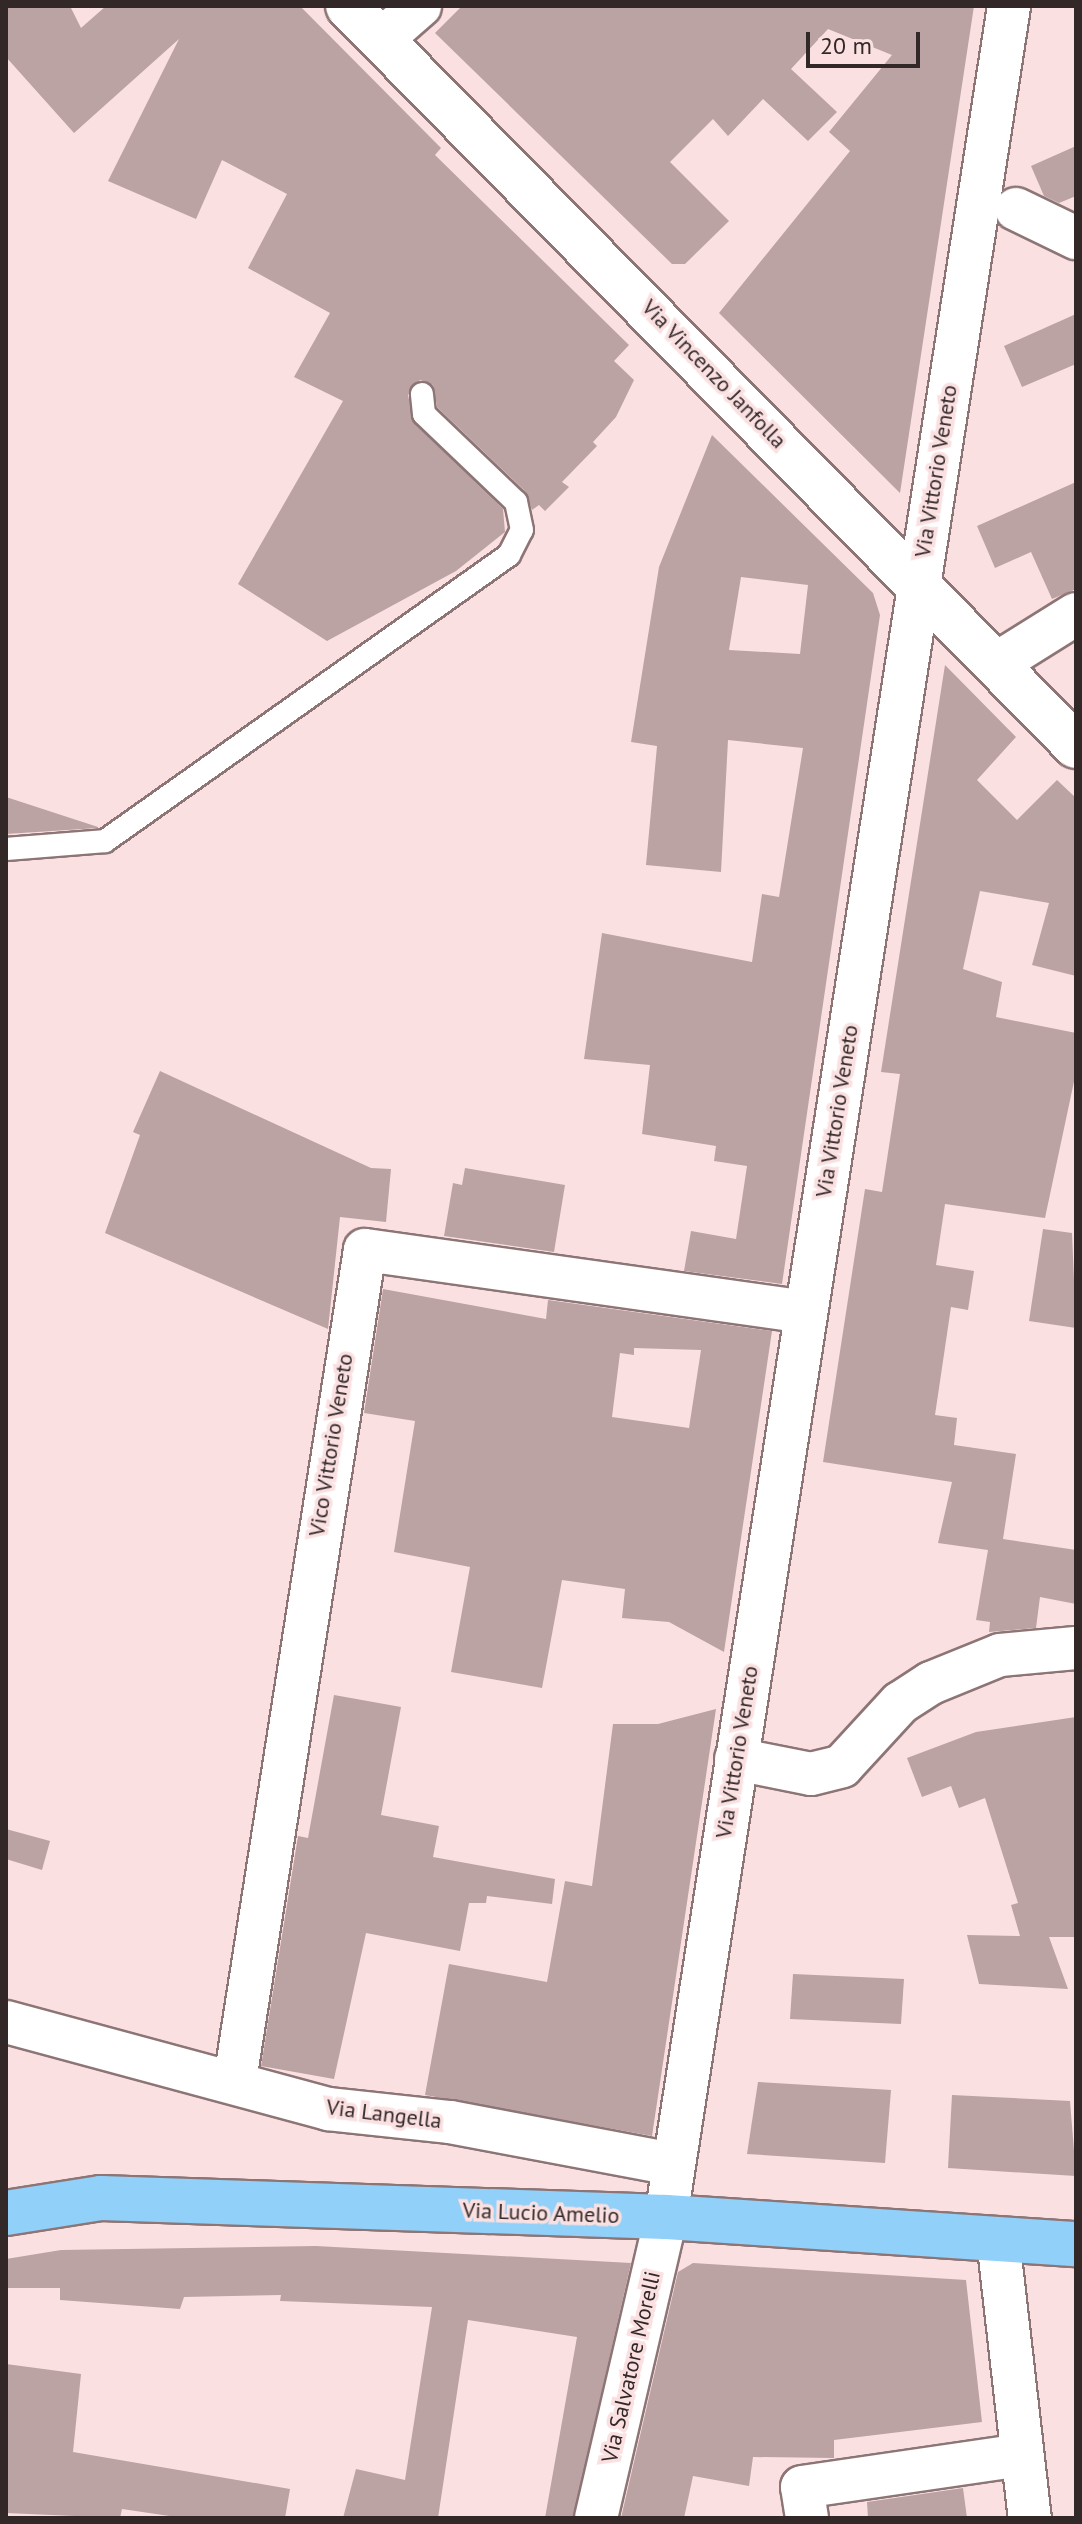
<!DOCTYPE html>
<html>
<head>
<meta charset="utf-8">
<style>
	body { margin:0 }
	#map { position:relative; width:1082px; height:2524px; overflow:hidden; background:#fbe0e1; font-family:"PT Sans",sans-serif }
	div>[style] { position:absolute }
	.building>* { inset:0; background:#bba2a3 }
	.roads { filter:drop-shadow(2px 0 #8d7576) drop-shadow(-2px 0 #8d7576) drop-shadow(0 2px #8d7576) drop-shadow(0 -2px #8d7576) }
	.service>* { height:22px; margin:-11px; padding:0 11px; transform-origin:11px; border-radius:11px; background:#fff }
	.minor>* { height:42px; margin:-21px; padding:0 21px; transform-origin:21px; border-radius:21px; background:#fff }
	.secondary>* { height:44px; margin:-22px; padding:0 22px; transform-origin:22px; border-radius:22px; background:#fff }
	.primary>* { height:44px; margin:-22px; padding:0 22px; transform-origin:22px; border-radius:22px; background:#91d0f8 }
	span { translate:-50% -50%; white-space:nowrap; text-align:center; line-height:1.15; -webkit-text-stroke:7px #fbe0e1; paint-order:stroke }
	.street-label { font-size:22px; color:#322828 }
	.frame { position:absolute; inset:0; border:8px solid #322828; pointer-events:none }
	.scale { position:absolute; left:806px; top:32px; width:114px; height:36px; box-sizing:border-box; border:4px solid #322828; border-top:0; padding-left:10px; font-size:24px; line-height:28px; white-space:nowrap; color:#322828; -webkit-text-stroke:6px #fbe0e1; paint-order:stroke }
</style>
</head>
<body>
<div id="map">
	<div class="building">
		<i style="clip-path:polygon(6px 6px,70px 6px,81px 28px,106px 6px,300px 6px,441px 148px,435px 155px,629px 345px,614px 361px,634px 380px,616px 417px,593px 442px,597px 446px,562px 482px,569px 487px,545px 511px,539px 505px,532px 510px,526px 492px,437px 407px,433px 385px,420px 380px,408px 395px,414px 423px,503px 509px,505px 532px,456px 571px,327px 641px,238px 584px,343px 401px,294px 377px,330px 313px,248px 268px,287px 194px,222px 160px,196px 219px,108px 181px,179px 39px,74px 133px,6px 57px)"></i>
		<i style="clip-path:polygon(462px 6px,974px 6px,900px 493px,719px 313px,850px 151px,829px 132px,892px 55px,828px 29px,791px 69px,837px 112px,808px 141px,763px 99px,728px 136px,713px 119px,670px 162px,729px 221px,685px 264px,672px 264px,435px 33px)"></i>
		<i style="clip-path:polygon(1076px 146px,1076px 196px,1059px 203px,1044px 196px,1031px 166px)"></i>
		<i style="clip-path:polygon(1076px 314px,1076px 364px,1022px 387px,1004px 346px)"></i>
		<i style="clip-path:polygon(evenodd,712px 435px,873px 593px,880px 615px,782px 1284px,684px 1271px,691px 1231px,736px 1239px,747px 1166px,714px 1161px,716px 1146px,642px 1134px,650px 1065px,584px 1059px,602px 933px,752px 962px,762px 894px,779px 897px,803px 748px,728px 740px,721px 872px,646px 865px,657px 746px,631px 742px,659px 567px,712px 435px,741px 577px,808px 585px,800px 654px,729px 650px,741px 577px)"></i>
		<i style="clip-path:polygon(1076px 482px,1076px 589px,1052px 599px,1031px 552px,995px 568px,977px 526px)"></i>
		<i style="clip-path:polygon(945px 665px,1016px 737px,977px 780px,1017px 820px,1057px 780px,1076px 798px,1076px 976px,1032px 965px,1049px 903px,980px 891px,963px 969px,1002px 982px,996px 1017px,1076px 1033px,1076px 1072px,1045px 1218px,945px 1204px,936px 1265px,974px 1271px,968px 1310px,951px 1307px,935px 1415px,957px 1418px,954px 1445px,1016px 1454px,1003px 1539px,1076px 1550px,1076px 1604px,1040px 1597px,1036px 1628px,989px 1632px,990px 1622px,976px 1620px,988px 1550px,938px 1543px,952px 1482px,823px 1462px,865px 1189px,882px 1192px,900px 1074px,881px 1072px)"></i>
		<i style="clip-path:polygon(6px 797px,98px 827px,98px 828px,6px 834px)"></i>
		<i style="clip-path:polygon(160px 1071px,371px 1168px,391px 1169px,386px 1222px,340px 1217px,328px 1329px,105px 1233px,140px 1135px,133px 1132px)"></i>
		<i style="clip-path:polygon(465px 1168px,565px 1185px,554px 1252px,444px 1236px,453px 1183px,462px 1185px)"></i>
		<i style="clip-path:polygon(1043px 1229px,1072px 1233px,1076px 1328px,1029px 1321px)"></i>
		<i style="clip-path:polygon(evenodd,383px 1289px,546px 1319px,548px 1300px,772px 1331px,724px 1652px,669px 1622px,622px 1618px,625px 1589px,562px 1580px,542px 1688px,451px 1672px,470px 1567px,394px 1552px,415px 1421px,364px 1413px,383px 1289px,634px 1348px,701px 1350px,689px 1428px,612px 1417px,620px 1353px,634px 1355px,634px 1348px)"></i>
		<i style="clip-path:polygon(334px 1695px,401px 1707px,381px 1815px,439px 1826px,433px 1857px,555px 1879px,552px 1904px,487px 1896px,486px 1903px,469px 1903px,460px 1951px,366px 1933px,334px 2079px,261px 2066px,298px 1836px,308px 1838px)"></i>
		<i style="clip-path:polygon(716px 1709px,652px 2136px,425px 2095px,449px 1964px,547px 1982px,565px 1881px,592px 1886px,613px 1724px,658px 1724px)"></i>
		<i style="clip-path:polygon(1076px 1717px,1076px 1937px,1049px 1937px,1068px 1989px,979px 1984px,967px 1935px,1020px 1936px,1011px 1905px,1018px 1903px,985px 1798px,959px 1808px,951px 1786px,922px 1797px,907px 1758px,976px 1732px)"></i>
		<i style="clip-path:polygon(6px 1829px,50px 1841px,42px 1870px,6px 1859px)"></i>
		<i style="clip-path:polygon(793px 1974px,904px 1979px,901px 2024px,790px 2019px)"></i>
		<i style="clip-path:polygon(758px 2082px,891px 2090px,885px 2163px,747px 2154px)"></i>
		<i style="clip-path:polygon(952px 2095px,1070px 2101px,1076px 2176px,948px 2168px)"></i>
		<i style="clip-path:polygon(316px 2246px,631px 2263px,573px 2518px,545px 2518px,577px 2337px,468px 2320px,438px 2518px,343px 2518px,356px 2469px,405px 2480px,432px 2307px,280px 2301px,281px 2295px,184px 2297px,180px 2309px,60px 2300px,60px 2288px,6px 2288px,6px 2259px,61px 2250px)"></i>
		<i style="clip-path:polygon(693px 2263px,966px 2280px,982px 2422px,834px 2440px,834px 2458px,753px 2457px,749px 2486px,693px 2476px,684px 2518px,621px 2518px,678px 2272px)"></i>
		<i style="clip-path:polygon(6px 2364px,81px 2374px,73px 2452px,290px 2489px,285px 2518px,183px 2518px,122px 2509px,120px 2518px,6px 2513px)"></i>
		<i style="clip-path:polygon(963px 2488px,967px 2518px,868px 2518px,867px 2502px)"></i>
	</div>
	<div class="roads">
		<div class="service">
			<i style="left:6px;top:849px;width:99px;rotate:-4.6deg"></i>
			<i style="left:105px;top:841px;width:495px;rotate:-35.3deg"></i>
			<i style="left:509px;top:555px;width:28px;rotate:-63deg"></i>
			<i style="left:522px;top:530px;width:29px;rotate:-102deg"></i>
			<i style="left:516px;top:502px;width:127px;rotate:-136.3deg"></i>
			<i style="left:424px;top:414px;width:20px;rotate:-96deg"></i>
		</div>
		<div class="minor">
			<i style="left:381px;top:40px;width:52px;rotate:-41.1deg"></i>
			<i style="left:1016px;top:209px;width:67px;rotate:25.8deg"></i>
			<i style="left:996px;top:664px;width:94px;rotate:-32deg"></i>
			<i style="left:736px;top:1759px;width:76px;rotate:11.3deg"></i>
			<i style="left:811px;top:1774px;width:32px;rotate:-14deg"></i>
			<i style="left:842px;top:1766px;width:86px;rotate:-47.4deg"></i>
			<i style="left:900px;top:1703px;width:37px;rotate:-33deg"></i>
			<i style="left:931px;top:1683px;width:74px;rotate:-22.1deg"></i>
			<i style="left:1000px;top:1655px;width:76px;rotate:-5.3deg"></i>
			<i style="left:6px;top:2022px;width:334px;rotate:15.1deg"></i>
			<i style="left:328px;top:2109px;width:123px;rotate:6.1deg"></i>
			<i style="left:450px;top:2122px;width:227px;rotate:10.7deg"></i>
			<i style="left:235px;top:2080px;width:840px;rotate:-81.1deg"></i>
			<i style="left:365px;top:1250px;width:445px;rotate:8deg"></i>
			<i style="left:998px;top:2239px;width:281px;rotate:83.5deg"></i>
			<i style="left:596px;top:2518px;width:309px;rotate:-76.9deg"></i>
			<i style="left:666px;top:2217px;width:2237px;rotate:-81.18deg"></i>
			<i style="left:807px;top:2518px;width:31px;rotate:-99deg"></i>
			<i style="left:802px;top:2487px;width:222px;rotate:-8.3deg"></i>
		</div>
		<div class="secondary">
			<i style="left:348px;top:6px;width:1038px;rotate:45.47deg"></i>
		</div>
		<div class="primary">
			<i style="left:6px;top:2213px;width:96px;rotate:-9deg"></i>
			<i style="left:101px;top:2198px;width:565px;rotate:1.93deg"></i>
			<i style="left:666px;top:2217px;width:411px;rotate:3.8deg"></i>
		</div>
	</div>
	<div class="street-label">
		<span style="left:714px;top:374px;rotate:46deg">Via Vincenzo Janfolla</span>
		<span style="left:936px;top:471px;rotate:-81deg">Via Vittorio Veneto</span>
		<span style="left:837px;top:1111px;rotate:-81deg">Via Vittorio Veneto</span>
		<span style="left:331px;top:1445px;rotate:-81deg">Vico Vittorio Veneto</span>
		<span style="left:737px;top:1752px;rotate:-81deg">Via Vittorio Veneto</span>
		<span style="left:384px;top:2114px;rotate:7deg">Via Langella</span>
		<span style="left:541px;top:2213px;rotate:2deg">Via Lucio Amelio</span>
		<span style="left:631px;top:2367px;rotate:-77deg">Via Salvatore Morelli</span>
	</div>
	<div class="frame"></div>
	<div class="scale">20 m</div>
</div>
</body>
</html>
